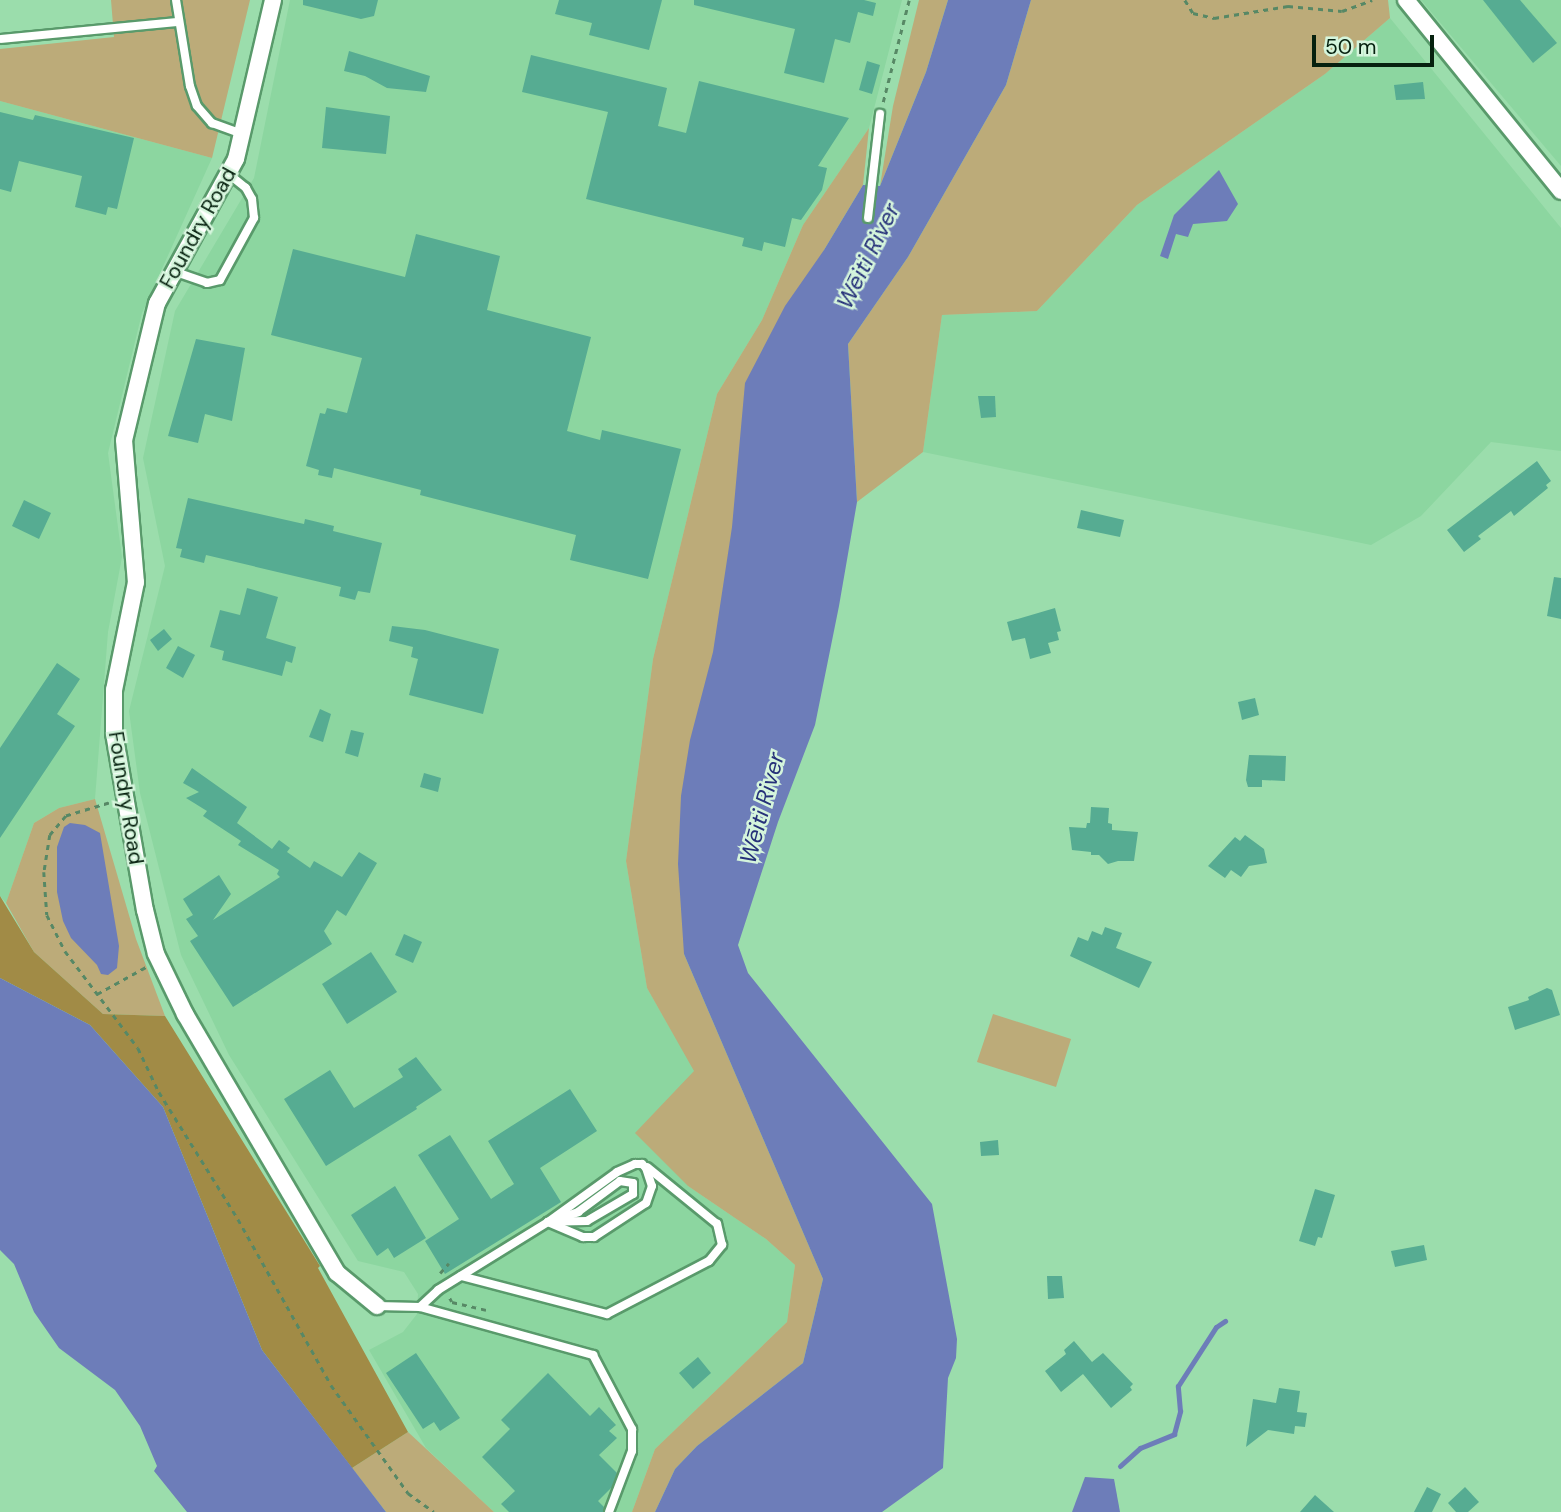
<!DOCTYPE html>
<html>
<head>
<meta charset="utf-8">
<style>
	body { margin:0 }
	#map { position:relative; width:1561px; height:1512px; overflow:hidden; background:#9bddac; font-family:"DM Sans",sans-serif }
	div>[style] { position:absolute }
	.built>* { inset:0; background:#8cd6a0 }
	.green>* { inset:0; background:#bcab79 }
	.forest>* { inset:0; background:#a18b46 }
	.water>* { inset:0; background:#6d7db9 }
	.stream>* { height:5px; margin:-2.5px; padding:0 2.5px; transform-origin:2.5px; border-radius:2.5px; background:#6d7db9 }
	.building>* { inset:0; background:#56ac92 }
	.path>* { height:2.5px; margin-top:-1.25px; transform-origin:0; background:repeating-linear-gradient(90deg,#578865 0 5px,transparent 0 10px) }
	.roads { filter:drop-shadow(2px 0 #599a6b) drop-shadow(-2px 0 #599a6b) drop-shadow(0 2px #599a6b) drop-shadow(0 -2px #599a6b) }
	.service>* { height:8px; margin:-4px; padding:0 4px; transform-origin:4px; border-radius:4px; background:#fff }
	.minor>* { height:16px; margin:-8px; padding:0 8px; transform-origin:8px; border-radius:8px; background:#fff }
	span { translate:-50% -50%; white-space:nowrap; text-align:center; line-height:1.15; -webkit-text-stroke:5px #d5f5dc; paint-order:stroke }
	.street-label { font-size:21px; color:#06210f }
	.water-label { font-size:23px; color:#263179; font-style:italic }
	.scale { position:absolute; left:1312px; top:35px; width:122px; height:32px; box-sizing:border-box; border:4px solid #06210f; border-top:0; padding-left:9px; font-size:21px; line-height:24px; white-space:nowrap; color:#06210f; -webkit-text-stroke:5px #d5f5dc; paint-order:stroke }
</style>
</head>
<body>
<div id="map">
	<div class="built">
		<i style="clip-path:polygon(290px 0,902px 0,869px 128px,803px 225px,762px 320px,717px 394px,653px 659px,626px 861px,647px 988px,695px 1071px,688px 1186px,766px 1239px,795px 1265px,787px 1322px,655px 1449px,632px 1512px,494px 1512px,426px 1448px,369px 1350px,403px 1332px,417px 1314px,418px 1294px,404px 1272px,358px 1261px,229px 1055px,181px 955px,140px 793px,129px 711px,165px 566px,143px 458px,175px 311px,254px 178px)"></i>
		<i style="clip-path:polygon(1421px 0,1561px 0,1561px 166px)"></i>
		<i style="clip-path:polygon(1390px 18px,1561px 228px,1561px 451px,1491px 442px,1421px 516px,1371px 545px,923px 452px,942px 315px,1037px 311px,1137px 205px,1325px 74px)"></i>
		<i style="clip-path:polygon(0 101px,212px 158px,142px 313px,108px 453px,122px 557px,108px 632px,95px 799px,59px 808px,34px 823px,6px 903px,0 896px)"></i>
	</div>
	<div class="green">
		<i style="clip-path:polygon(111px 0,250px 0,212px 158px,0 101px,0 49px,114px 37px)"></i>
		<i style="clip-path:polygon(919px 0,948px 0,926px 72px,880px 186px,893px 106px)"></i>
		<i style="clip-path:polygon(1031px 0,1388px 0,1390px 18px,1325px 74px,1137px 205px,1037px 311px,942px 315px,923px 452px,857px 502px,848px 344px,908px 257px,1006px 85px)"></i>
		<i style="clip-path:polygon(869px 128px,863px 185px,824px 250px,684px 954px,823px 1279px,803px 1363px,697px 1446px,675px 1469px,655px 1512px,632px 1512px,655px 1449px,787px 1322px,795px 1265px,766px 1239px,688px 1186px,635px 1133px,694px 1071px,647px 988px,626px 861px,653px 659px,717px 394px,762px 320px,803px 225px)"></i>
		<i style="clip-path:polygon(95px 799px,136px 939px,165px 1016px,103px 1014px,34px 952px,6px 903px,34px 823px,59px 808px)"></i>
		<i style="clip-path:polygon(993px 1014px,1071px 1039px,1056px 1087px,977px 1062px)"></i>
		<i style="clip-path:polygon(408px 1432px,494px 1512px,386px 1512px,352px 1468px)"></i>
	</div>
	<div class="forest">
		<i style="clip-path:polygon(0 896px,34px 952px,103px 1014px,165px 1016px,320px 1266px,318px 1268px,408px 1432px,352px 1468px,262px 1350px,163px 1107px,90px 1025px,0 978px)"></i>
	</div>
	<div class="water">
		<i style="clip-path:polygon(948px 0,1031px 0,1006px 85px,908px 257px,848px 344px,857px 502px,839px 606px,815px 725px,778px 822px,738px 945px,748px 973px,932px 1204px,957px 1339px,956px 1358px,948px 1378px,943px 1468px,882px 1512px,655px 1512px,675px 1469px,697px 1446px,803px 1363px,823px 1279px,684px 954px,678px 864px,681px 796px,690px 740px,713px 652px,732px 527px,745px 383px,785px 306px,824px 250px,863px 185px,880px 186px,926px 72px)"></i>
		<i style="clip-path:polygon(1219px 170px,1238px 204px,1227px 221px,1193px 224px,1188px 237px,1176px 234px,1168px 259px,1160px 256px,1174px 215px)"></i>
		<i style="clip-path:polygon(70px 823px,85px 825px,100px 833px,119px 946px,117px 968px,108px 975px,101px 974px,97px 965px,71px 938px,63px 921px,57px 892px,57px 847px,64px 827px)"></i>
		<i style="clip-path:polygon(0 978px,90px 1025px,163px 1107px,262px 1350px,386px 1512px,187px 1512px,154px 1471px,157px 1466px,140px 1426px,115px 1390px,59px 1348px,34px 1312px,14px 1264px,0 1250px)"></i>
		<i style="clip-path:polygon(1085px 1477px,1114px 1479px,1120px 1512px,1072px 1512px)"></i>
	</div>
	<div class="stream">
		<i style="left:1120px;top:1466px;width:27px;rotate:-42deg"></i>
		<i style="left:1140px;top:1448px;width:37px;rotate:-22deg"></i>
		<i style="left:1174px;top:1434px;width:24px;rotate:-75deg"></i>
		<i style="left:1180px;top:1411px;width:25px;rotate:-95deg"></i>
		<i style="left:1178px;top:1386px;width:70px;rotate:-57.2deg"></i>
		<i style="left:1216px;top:1327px;width:11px;rotate:-34deg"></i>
	</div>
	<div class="building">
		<i style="clip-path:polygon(303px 0,378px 0,374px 16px,361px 19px,303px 5px)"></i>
		<i style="clip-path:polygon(559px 0,662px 0,649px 50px,589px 35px,592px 23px,555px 14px)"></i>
		<i style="clip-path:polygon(694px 0,864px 0,876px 3px,873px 16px,858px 12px,850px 43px,835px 39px,824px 83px,784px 73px,795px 29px,694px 5px)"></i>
		<i style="clip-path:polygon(1483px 0,1520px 0,1557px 43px,1533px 63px)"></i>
		<i style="clip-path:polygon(349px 51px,430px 76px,426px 92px,387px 88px,365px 76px,344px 71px)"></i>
		<i style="clip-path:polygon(531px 55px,667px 88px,658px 126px,686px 133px,699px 81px,849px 118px,818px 166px,827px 168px,822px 190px,801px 220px,792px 218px,785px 247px,764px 242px,762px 251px,742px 246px,744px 238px,586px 199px,608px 112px,522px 92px)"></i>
		<i style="clip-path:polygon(867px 61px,880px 65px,872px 94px,859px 90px)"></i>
		<i style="clip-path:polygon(1423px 82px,1425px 99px,1396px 100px,1394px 85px)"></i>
		<i style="clip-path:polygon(326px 107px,390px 116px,386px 154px,322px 148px)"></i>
		<i style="clip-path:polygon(0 112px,33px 120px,35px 115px,134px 138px,117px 209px,108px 207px,106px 215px,75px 207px,82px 176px,19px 161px,11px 192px,0 189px)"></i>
		<i style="clip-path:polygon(416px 234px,500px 256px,487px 310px,591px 337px,567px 431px,600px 440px,602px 430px,681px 449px,648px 579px,570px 560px,576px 535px,420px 495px,421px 490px,334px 468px,332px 478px,318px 475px,319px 470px,306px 466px,320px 413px,325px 414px,327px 408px,347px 413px,362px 358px,271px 335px,293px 249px,405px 277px)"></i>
		<i style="clip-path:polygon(196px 339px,245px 348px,232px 421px,205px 414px,198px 443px,168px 436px)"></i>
		<i style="clip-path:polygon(978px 396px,995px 396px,996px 417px,981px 418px)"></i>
		<i style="clip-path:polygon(1537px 461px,1551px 481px,1546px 485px,1548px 488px,1514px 516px,1511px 511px,1478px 536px,1481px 539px,1464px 552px,1447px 530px)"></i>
		<i style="clip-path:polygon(188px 498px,304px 524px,305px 519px,334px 526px,333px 531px,382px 543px,370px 593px,358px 591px,355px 600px,339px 596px,341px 587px,206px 555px,204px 563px,180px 557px,182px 549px,176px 548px)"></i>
		<i style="clip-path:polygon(24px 500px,51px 513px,39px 539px,12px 526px)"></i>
		<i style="clip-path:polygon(1081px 510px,1124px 520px,1120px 537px,1077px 528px)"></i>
		<i style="clip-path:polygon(1554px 577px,1561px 578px,1561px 619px,1547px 616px)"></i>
		<i style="clip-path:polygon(247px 588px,278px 597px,266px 638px,296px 647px,292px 663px,286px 661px,282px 676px,222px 660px,224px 651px,210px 647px,220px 610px,240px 615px)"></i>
		<i style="clip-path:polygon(1055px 608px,1061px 631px,1057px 632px,1059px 640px,1048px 643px,1051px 653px,1030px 659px,1025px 638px,1012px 641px,1007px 622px)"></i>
		<i style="clip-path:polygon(392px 626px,425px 630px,499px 649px,483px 714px,409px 695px,418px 659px,411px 657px,413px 647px,389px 641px)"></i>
		<i style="clip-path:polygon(164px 629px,172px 639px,158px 651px,150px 640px)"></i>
		<i style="clip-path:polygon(178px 646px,195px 655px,183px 678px,166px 668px)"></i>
		<i style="clip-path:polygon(57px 663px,80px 679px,57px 714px,75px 726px,0 838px,0 748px)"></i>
		<i style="clip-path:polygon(1255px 698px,1259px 715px,1242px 720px,1238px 702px)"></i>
		<i style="clip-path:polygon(320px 709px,331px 714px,323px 742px,309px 737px)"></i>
		<i style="clip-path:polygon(351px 730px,364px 733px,358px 757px,345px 753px)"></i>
		<i style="clip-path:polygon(1249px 755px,1286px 756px,1285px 781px,1262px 780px,1262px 787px,1248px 787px,1246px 780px)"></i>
		<i style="clip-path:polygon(192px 768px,247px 807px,237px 823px,272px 849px,279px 840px,290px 848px,287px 852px,310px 868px,314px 861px,342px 877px,359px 852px,377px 863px,346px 916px,337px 910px,324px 931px,332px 944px,233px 1007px,190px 941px,198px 936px,186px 919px,193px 915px,183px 899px,219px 875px,231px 894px,213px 920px,280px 877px,277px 874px,279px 870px,238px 845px,241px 841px,203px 816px,207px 811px,186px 798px,199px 792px,183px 783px)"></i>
		<i style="clip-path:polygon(424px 773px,441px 778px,438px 792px,420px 787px)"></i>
		<i style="clip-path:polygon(1091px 807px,1109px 808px,1108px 823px,1112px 824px,1112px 830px,1138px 832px,1134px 861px,1118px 861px,1108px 864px,1099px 855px,1091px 855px,1091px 852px,1072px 850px,1069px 827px,1086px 828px,1087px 823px,1090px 823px)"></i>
		<i style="clip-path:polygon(1245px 835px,1264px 849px,1267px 863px,1249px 866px,1241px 877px,1231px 870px,1225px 878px,1208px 866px,1235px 837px,1240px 841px)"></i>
		<i style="clip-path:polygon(1105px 927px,1122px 933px,1116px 948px,1152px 962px,1139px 988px,1070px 956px,1078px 937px,1088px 941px,1092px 931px,1102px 935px)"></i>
		<i style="clip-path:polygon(404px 934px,422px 942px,413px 963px,395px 955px)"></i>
		<i style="clip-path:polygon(371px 952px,397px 992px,347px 1024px,322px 984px)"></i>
		<i style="clip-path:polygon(1547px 988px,1552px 990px,1560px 1015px,1515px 1030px,1508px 1007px,1529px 1000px,1528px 997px)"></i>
		<i style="clip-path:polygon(416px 1057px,442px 1090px,416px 1107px,417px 1109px,326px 1166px,284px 1099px,330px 1070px,354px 1108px,403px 1077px,398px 1069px)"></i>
		<i style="clip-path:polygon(570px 1089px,597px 1131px,540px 1168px,561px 1202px,445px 1274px,425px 1241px,459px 1219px,418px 1155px,450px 1135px,491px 1199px,514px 1184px,488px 1141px)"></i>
		<i style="clip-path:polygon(998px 1140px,999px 1155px,981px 1156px,980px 1142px)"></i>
		<i style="clip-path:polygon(395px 1186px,426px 1238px,394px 1258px,388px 1248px,377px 1256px,351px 1215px)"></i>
		<i style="clip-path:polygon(1315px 1189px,1335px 1195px,1322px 1238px,1318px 1237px,1315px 1246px,1299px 1241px)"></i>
		<i style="clip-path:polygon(1424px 1245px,1427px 1260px,1395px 1267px,1391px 1251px)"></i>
		<i style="clip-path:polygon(1047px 1276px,1062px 1276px,1064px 1298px,1048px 1299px)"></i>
		<i style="clip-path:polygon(1074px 1341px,1092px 1362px,1103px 1353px,1133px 1384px,1130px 1387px,1132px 1390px,1111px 1408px,1083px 1374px,1061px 1392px,1045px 1371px,1066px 1354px,1064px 1350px)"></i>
		<i style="clip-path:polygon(416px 1353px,460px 1418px,440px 1431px,434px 1422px,423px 1429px,386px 1373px)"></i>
		<i style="clip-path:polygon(698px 1357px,711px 1373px,693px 1389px,679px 1373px)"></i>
		<i style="clip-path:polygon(548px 1373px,590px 1416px,599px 1407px,616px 1425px,609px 1431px,617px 1438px,599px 1455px,617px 1473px,612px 1487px,598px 1501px,604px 1507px,603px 1512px,509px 1512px,501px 1504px,515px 1491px,482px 1457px,510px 1429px,501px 1420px)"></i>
		<i style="clip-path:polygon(1279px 1388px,1300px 1391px,1297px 1412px,1307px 1413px,1305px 1427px,1295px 1426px,1294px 1434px,1268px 1430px,1246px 1447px,1253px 1399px,1276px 1403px)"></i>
		<i style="clip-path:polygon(1427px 1487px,1441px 1494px,1432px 1512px,1414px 1512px)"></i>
		<i style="clip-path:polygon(1465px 1487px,1479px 1502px,1468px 1512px,1456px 1512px,1448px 1503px)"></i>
		<i style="clip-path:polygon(1315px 1495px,1334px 1512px,1300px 1512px)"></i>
	</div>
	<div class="path">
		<i style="left:1185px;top:0;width:15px;rotate:58deg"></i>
		<i style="left:1193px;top:13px;width:22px;rotate:13deg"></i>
		<i style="left:1214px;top:18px;width:75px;rotate:-9.2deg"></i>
		<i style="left:1288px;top:6px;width:54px;rotate:5.3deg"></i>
		<i style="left:1342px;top:11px;width:32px;rotate:-20deg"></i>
		<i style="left:883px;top:102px;width:105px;rotate:-75.7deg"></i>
		<i style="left:109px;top:803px;width:45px;rotate:163.2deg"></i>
		<i style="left:66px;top:816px;width:25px;rotate:130deg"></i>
		<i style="left:50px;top:835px;width:37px;rotate:99deg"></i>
		<i style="left:44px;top:872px;width:43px;rotate:86deg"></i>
		<i style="left:47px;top:915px;width:40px;rotate:63.4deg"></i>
		<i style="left:65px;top:951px;width:121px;rotate:53deg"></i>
		<i style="left:138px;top:1048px;width:49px;rotate:64.5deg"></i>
		<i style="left:159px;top:1092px;width:150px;rotate:58.1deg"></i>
		<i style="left:238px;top:1219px;width:190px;rotate:60.7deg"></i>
		<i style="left:331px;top:1385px;width:133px;rotate:54.5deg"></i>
		<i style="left:408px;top:1493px;width:32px;rotate:36deg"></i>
		<i style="left:97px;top:994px;width:56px;rotate:-28.9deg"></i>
		<i style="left:440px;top:1273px;width:13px;rotate:-48deg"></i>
		<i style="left:450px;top:1298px;width:4px;rotate:63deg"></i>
		<i style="left:452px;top:1302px;width:35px;rotate:13deg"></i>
	</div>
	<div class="roads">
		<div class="service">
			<i style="left:176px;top:0;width:87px;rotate:80.8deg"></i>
			<i style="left:190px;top:86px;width:21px;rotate:71deg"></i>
			<i style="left:197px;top:106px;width:23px;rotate:49deg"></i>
			<i style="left:212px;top:123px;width:33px;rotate:20deg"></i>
			<i style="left:1px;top:39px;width:178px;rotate:-5.5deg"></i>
			<i style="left:868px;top:218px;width:105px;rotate:-83.4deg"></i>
			<i style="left:173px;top:271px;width:36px;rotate:19deg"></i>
			<i style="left:207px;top:283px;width:13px;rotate:-13deg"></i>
			<i style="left:220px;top:280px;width:71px;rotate:-61.3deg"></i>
			<i style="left:254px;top:218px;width:19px;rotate:-96deg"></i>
			<i style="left:252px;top:199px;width:13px;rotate:-119deg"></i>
			<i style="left:246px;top:188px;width:21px;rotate:-141deg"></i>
			<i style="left:620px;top:1181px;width:13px;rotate:9deg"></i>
			<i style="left:633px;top:1183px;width:11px;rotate:90deg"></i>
			<i style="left:633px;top:1194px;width:53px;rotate:149.6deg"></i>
			<i style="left:587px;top:1221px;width:39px;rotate:179deg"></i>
			<i style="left:548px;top:1222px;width:32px;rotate:-18deg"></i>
			<i style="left:578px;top:1212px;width:52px;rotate:-36.4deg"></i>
			<i style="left:461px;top:1276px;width:151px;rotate:14.6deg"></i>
			<i style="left:607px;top:1314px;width:115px;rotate:-27.5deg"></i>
			<i style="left:709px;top:1261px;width:21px;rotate:-51deg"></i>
			<i style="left:722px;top:1245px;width:22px;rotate:-103deg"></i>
			<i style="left:717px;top:1224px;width:90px;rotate:-140.8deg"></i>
			<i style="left:377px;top:1306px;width:43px;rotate:1.3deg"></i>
			<i style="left:420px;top:1307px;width:180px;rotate:15.5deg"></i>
			<i style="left:593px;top:1355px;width:84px;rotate:62.2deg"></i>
			<i style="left:632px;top:1429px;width:22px;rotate:90deg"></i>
			<i style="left:632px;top:1451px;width:65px;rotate:110.7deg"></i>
			<i style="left:420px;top:1307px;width:25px;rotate:-43deg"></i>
			<i style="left:438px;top:1290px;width:129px;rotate:-31.7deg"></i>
			<i style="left:548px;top:1222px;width:85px;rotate:-35.9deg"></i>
			<i style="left:617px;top:1172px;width:20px;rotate:-24deg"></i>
			<i style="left:635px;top:1164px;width:7px"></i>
			<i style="left:642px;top:1164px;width:6px;rotate:45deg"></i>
			<i style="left:646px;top:1168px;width:19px;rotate:72deg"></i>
			<i style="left:652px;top:1186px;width:18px;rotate:109deg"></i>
			<i style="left:646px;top:1203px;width:62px;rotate:146.8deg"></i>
			<i style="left:594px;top:1237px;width:11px;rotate:180deg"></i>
			<i style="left:583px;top:1237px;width:38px;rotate:-157deg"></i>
		</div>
		<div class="minor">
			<i style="left:273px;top:0;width:163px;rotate:103.1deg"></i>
			<i style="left:236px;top:159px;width:164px;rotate:118.7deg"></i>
			<i style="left:157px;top:303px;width:141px;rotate:103.5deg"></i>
			<i style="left:124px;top:440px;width:143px;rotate:85.2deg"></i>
			<i style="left:136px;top:582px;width:110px;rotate:101.5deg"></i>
			<i style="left:114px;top:690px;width:43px;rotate:90deg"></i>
			<i style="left:114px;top:733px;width:180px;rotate:80.1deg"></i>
			<i style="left:145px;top:910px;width:45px;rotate:76deg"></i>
			<i style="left:156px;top:954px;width:67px;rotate:64.2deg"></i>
			<i style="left:185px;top:1014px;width:300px;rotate:59.6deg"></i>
			<i style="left:337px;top:1273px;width:52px;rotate:39.5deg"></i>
			<i style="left:1406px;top:0;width:246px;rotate:50.9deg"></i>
		</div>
	</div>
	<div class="street-label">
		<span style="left:198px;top:228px;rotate:-61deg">Foundry Road</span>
		<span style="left:126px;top:798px;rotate:81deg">Foundry Road</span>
	</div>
	<div class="water-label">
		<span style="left:868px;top:256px;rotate:-64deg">Wēiti River</span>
		<span style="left:762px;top:808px;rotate:-75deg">Wēiti River</span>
	</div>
	<div class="scale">50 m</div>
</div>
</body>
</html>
